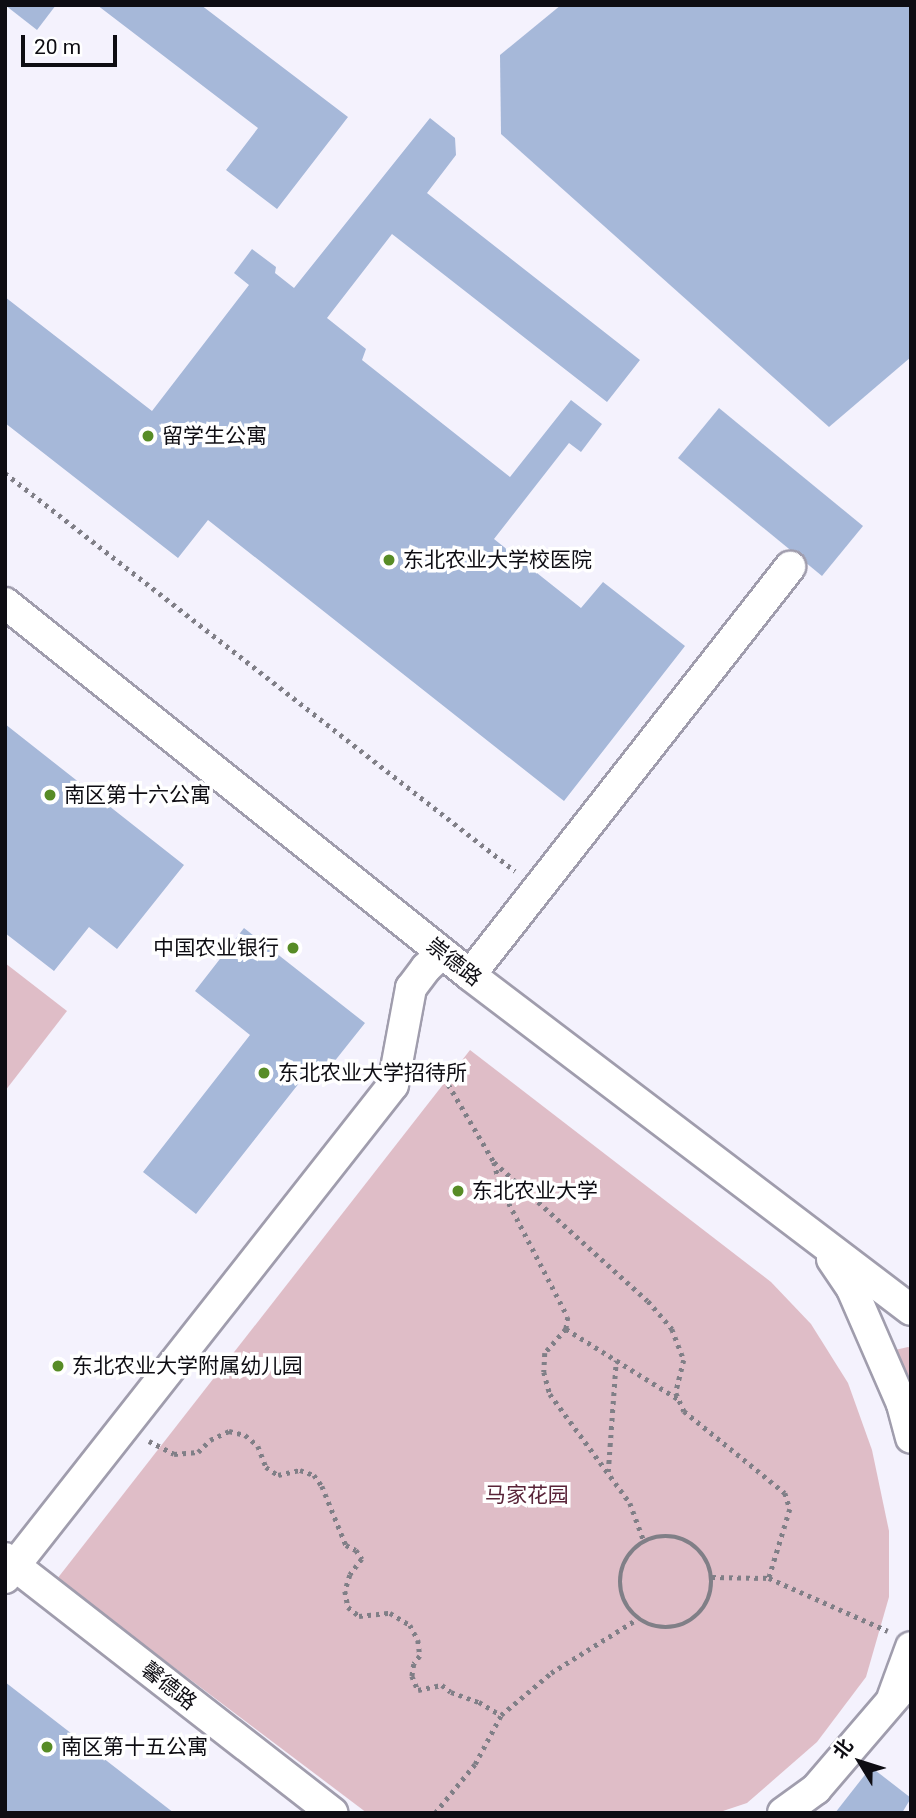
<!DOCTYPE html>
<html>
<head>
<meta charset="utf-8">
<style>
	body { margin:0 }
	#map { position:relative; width:916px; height:1818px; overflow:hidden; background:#f4f2fd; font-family:Roboto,"Noto Sans SC",sans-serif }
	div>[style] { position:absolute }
	.green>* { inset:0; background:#dfbdc7 }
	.building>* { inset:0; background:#a6b8d9 }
	.path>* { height:4.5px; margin-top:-2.25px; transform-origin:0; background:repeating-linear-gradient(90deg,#807f87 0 3.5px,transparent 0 8.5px) }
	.path>.ring { margin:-2.25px; padding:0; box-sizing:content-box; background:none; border:4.5px solid #807f87; border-radius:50% }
	.roads { filter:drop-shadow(2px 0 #a09dad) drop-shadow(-2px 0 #a09dad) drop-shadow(0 2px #a09dad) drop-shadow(0 -2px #a09dad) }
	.street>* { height:30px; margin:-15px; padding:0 15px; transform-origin:15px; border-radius:15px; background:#fff }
	.dots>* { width:19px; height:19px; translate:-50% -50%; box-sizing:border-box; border:4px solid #fff; border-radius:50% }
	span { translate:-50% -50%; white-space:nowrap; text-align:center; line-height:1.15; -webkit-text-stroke:7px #fff; paint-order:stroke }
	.poi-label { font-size:21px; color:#0e0d13 }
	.left { translate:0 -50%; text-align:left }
	.right { translate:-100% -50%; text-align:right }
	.street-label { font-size:21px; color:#0e0d13 }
	.park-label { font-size:21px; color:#592438 }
	.frame { position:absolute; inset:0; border:7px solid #0e0d13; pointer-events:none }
	.north { position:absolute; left:825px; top:1727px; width:70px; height:70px; -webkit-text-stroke:5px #fff; paint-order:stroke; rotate:308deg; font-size:19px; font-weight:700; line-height:28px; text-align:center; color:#0e0d13 }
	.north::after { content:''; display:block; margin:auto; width:24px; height:32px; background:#0e0d13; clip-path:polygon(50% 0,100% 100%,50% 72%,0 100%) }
	.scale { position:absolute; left:21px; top:35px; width:96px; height:32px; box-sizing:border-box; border:4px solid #0e0d13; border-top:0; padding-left:9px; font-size:21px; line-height:24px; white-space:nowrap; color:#0e0d13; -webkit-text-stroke:5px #fff; paint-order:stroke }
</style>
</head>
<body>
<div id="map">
	<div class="green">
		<i style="clip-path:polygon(5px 963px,67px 1011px,5px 1091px)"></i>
		<i style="clip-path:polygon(470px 1050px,771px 1282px,811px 1324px,848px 1383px,872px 1450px,889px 1531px,889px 1597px,866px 1677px,817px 1742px,747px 1803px,717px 1813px,367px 1813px,57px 1579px)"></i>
		<i style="clip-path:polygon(908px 1347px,911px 1348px,911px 1413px,895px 1350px)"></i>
	</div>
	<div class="building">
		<i style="clip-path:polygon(5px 5px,56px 5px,37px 30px)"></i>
		<i style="clip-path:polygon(97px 5px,201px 5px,348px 117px,277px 209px,226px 170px,258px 128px)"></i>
		<i style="clip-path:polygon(561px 5px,911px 5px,911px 357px,829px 427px,501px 134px,500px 55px)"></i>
		<i style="clip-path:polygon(430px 118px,455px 138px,456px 155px,427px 193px,640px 360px,607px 402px,392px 234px,327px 318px,366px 349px,362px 360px,510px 477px,571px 400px,602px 424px,581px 452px,569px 443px,494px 539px,581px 608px,603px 582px,685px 646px,564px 801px,208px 520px,178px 558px,5px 423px,5px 297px,152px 411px,249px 285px,234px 273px,252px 249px,276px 267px,275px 273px,294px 288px)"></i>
		<i style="clip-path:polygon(719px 408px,863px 526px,822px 576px,678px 458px)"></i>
		<i style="clip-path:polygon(5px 724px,184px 865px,117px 949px,89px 927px,54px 971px,5px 933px)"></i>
		<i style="clip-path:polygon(244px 928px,365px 1023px,322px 1077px,311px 1068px,196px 1214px,143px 1172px,250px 1035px,195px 991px)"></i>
		<i style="clip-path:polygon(5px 1682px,174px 1813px,5px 1813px)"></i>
		<i style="clip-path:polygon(871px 1767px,911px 1798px,902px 1813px,835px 1813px)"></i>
	</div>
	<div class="path">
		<i style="left:5px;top:473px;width:647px;rotate:37.97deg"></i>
		<i style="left:427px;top:1064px;width:21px;rotate:37deg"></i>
		<i style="left:444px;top:1077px;width:99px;rotate:59.5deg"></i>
		<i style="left:494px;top:1162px;width:207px;rotate:42.1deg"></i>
		<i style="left:648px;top:1301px;width:37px;rotate:49deg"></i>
		<i style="left:672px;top:1329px;width:33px;rotate:69deg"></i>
		<i style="left:684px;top:1360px;width:34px;rotate:104deg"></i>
		<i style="left:676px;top:1393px;width:20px;rotate:66deg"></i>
		<i style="left:684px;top:1411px;width:130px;rotate:39.1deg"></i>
		<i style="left:785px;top:1493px;width:17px;rotate:73deg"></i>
		<i style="left:790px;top:1509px;width:72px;rotate:106.9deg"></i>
		<i style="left:494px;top:1162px;width:27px;rotate:75deg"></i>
		<i style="left:501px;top:1188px;width:145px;rotate:62.6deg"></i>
		<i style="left:568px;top:1317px;width:12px;rotate:99deg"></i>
		<i style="left:566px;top:1329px;width:32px;rotate:131deg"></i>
		<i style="left:545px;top:1353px;width:19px;rotate:93deg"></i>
		<i style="left:544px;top:1372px;width:23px;rotate:75deg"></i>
		<i style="left:550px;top:1394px;width:135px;rotate:53.7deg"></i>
		<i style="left:630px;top:1503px;width:40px;rotate:69.8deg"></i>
		<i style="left:566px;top:1329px;width:132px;rotate:32deg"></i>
		<i style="left:149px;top:1441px;width:28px;rotate:27deg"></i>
		<i style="left:174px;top:1454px;width:24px;rotate:-5deg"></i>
		<i style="left:198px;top:1452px;width:17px;rotate:-45deg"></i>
		<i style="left:210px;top:1440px;width:21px;rotate:-25deg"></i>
		<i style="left:229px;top:1431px;width:16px;rotate:14deg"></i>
		<i style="left:245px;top:1435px;width:17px;rotate:40deg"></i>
		<i style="left:258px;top:1446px;width:22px;rotate:69deg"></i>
		<i style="left:266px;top:1467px;width:14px;rotate:34deg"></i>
		<i style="left:278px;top:1475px;width:23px;rotate:-13deg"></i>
		<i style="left:300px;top:1470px;width:15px;rotate:20deg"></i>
		<i style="left:314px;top:1475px;width:14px;rotate:54deg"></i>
		<i style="left:322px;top:1486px;width:64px;rotate:67.9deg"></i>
		<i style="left:346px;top:1545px;width:11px;rotate:27deg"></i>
		<i style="left:356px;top:1550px;width:11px;rotate:56deg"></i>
		<i style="left:362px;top:1559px;width:20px;rotate:127deg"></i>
		<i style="left:350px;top:1575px;width:17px;rotate:107deg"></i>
		<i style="left:345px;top:1591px;width:16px;rotate:79deg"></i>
		<i style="left:348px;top:1607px;width:14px;rotate:39deg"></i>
		<i style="left:359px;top:1616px;width:31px;rotate:-6deg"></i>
		<i style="left:390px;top:1613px;width:23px;rotate:31deg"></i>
		<i style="left:410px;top:1625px;width:17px;rotate:62deg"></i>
		<i style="left:418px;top:1640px;width:16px;rotate:83deg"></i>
		<i style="left:420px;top:1656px;width:10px;rotate:127deg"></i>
		<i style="left:414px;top:1664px;width:12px;rotate:99deg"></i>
		<i style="left:412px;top:1676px;width:15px;rotate:67deg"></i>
		<i style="left:418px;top:1690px;width:25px;rotate:-12deg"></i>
		<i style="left:442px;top:1685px;width:11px;rotate:38deg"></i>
		<i style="left:451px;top:1692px;width:30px;rotate:20deg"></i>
		<i style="left:479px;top:1702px;width:26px;rotate:31deg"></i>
		<i style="left:608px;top:1472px;width:112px;rotate:-85.9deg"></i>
		<i class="ring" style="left:620px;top:1536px;width:87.5px;height:87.5px"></i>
		<i style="left:712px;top:1577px;width:57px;rotate:1deg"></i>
		<i style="left:769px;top:1578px;width:130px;rotate:24deg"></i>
		<i style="left:435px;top:1813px;width:63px;rotate:-50.8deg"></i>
		<i style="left:475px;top:1764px;width:55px;rotate:-62deg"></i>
		<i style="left:501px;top:1715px;width:65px;rotate:-40deg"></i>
		<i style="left:551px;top:1673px;width:102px;rotate:-32.1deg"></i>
	</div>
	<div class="roads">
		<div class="street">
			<i style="left:5px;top:603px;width:595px;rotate:38.66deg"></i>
			<i style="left:470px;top:975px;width:554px;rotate:37.22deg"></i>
			<i style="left:470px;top:975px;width:519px;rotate:-51.89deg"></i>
			<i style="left:832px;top:1259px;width:36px;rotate:56deg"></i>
			<i style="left:852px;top:1289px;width:125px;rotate:66.5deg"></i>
			<i style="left:902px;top:1404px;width:35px;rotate:75deg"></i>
			<i style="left:5px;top:1558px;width:415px;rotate:37.9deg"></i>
			<i style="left:5px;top:1578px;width:627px;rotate:-51.8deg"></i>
			<i style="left:393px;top:1085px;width:99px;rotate:-79.5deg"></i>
			<i style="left:411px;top:988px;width:25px;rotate:-53deg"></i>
			<i style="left:426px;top:968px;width:22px;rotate:-43deg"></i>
			<i style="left:893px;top:1696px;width:52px;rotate:-69.8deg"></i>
			<i style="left:783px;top:1813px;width:41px;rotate:-36deg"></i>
			<i style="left:816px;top:1789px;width:146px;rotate:-49.4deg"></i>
		</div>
	</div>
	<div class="dots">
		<i style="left:148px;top:436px;background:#578c26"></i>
		<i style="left:389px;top:560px;background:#578c26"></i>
		<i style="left:50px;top:795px;background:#578c26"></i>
		<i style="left:293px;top:948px;background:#578c26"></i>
		<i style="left:264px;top:1073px;background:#578c26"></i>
		<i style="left:458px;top:1191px;background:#578c26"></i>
		<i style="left:58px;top:1366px;background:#578c26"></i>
		<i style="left:47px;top:1747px;background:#578c26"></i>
	</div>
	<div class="poi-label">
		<span class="left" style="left:162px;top:436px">留学生公寓</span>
		<span class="left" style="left:403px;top:560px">东北农业大学校医院</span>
		<span class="left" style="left:64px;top:795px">南区第十六公寓</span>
		<span class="right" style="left:279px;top:948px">中国农业银行</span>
		<span class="left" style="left:278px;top:1073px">东北农业大学招待所</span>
		<span class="left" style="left:472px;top:1191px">东北农业大学</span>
		<span class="left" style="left:72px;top:1366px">东北农业大学附属幼儿园</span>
		<span class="left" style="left:61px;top:1747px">南区第十五公寓</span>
	</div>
	<div class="street-label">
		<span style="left:454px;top:962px;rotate:38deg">崇德路</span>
		<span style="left:169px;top:1686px;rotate:38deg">馨德路</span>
	</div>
	<div class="park-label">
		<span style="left:527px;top:1495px">马家花园</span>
	</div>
	<div class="frame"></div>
	<div class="north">北</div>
	<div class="scale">20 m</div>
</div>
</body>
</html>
